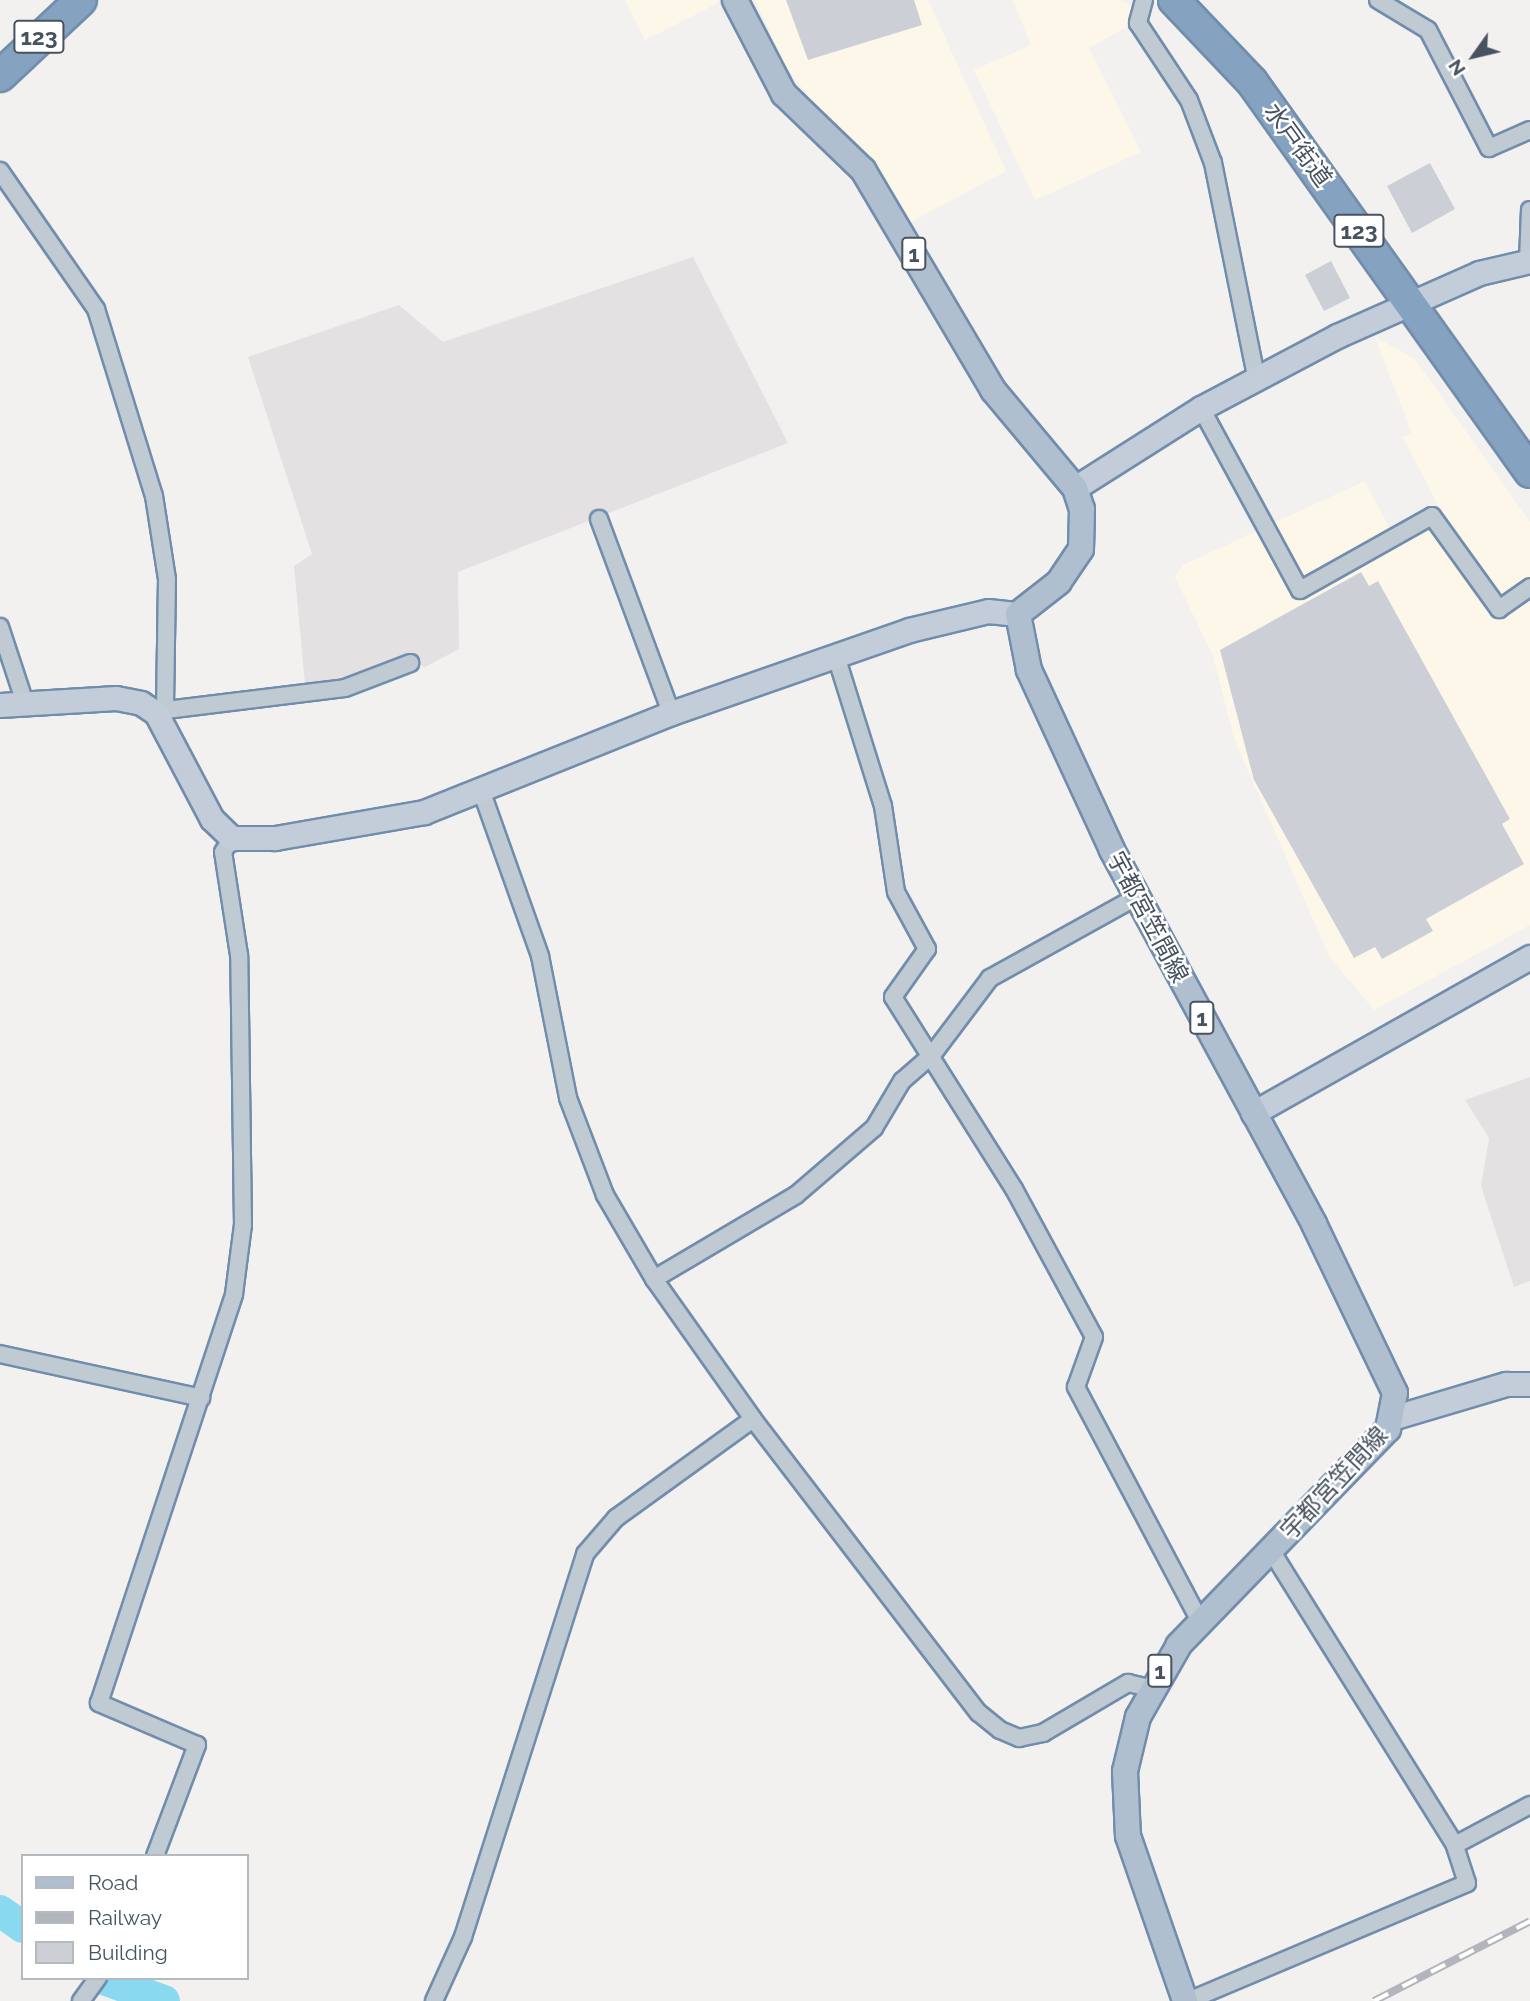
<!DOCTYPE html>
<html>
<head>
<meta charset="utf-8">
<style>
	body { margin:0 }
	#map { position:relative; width:1530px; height:2001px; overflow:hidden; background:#f3f0f0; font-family:Raleway,"Noto Sans JP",sans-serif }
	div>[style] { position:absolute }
	.commercial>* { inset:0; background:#fdf7ea }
	.education>* { inset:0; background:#e4e1e2 }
	.river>* { height:32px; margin:-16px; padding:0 16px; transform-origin:16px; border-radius:16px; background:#89daf0 }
	.building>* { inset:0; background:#cccfd5 }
	.roads { filter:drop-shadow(2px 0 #718dac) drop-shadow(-2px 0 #718dac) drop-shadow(0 2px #718dac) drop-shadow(0 -2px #718dac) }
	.street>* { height:16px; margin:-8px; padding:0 8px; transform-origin:8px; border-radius:8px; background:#c0cad2 }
	.secondary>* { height:23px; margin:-11.5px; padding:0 11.5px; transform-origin:11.5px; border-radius:11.5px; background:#c2cdd9 }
	.primary>* { height:24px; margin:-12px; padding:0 12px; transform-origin:12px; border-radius:12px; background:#afbfd0 }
	.highway>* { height:30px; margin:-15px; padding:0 15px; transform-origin:15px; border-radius:15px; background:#86a2c1 }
	.rail>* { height:8px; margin-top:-4px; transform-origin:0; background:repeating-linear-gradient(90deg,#fff 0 16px,#b2b5bb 0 32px); box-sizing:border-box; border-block:2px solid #b2b5bb }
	span { translate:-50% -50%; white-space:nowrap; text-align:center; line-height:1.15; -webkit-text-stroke:5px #fff; paint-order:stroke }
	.shield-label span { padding:2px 5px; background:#fff; border:2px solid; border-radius:5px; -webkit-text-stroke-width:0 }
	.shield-label { font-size:23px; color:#47535f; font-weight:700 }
	.street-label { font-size:24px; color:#47535f }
	.legend { position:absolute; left:21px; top:1854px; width:228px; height:126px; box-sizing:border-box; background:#fff; border:2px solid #b5babf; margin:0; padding:9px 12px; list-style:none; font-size:21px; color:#47535f }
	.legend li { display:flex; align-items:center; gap:14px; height:35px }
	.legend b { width:35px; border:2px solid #b5babf }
	.north { position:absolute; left:1439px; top:21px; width:70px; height:70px; -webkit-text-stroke:5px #fff; paint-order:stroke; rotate:236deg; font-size:19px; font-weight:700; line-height:28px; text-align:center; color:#47535f }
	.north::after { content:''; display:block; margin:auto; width:24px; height:32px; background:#47535f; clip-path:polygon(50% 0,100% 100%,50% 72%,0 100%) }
</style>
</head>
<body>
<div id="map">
	<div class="commercial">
		<i style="clip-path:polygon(625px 0,717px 0,718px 3px,645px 40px)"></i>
		<i style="clip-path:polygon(755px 0,928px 0,1006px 171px,905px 225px,840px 127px,819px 111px,786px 66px)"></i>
		<i style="clip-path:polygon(1013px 0,1119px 0,1135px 8px,1130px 25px,1089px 48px,1141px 152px,1035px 200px,974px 70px,1031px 45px)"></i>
		<i style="clip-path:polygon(1375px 337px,1415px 359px,1530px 522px,1530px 925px,1374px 1010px,1329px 956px,1234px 738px,1213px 656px,1175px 577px,1183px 565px,1365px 481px,1397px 543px,1444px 517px,1403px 437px,1412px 434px)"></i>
	</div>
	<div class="education">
		<i style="clip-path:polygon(693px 257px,788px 443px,458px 572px,459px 649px,425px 667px,401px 657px,376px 672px,305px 684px,294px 566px,312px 554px,248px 357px,399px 305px,443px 342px)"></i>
		<i style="clip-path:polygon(1530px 1077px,1530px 1281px,1514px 1287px,1481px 1186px,1489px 1138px,1465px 1100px)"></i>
	</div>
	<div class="river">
		<i style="left:0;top:1911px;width:28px;rotate:35deg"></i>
		<i style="left:101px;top:1978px;width:67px;rotate:20.1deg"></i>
	</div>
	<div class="building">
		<i style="clip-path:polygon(786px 0,914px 0,922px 25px,808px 60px)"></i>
		<i style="clip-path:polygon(1430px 163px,1455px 209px,1412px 233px,1387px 186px)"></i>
		<i style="clip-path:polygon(1331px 261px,1350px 298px,1324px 311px,1305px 275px)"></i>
		<i style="clip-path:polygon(1361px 572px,1369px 586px,1378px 581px,1510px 819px,1502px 824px,1524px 864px,1426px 919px,1433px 931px,1382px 959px,1375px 947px,1354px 958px,1254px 780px,1220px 650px)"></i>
	</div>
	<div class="roads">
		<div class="street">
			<i style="left:1144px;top:0;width:24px;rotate:105deg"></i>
			<i style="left:1138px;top:23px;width:92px;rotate:56.5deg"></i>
			<i style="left:1189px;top:100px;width:67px;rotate:69.1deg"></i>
			<i style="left:1213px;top:163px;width:218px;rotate:78.6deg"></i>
			<i style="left:1378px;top:0;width:58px;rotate:31deg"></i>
			<i style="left:1428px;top:30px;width:133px;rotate:62.7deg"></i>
			<i style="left:1489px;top:148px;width:45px;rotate:-23.7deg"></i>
			<i style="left:0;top:171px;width:168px;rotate:55.2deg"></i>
			<i style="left:96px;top:309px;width:196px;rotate:72.8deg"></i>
			<i style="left:154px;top:496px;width:84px;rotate:81.1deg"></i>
			<i style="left:167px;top:579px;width:127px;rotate:90.9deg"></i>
			<i style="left:1528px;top:261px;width:51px;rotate:-87.8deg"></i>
			<i style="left:1201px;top:408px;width:207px;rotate:61.5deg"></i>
			<i style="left:1300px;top:590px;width:151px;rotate:-29.3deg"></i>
			<i style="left:1432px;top:516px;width:115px;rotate:54.2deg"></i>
			<i style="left:1499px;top:609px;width:38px;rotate:-35deg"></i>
			<i style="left:599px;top:519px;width:207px;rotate:69.6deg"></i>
			<i style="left:0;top:627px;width:80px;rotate:71.8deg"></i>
			<i style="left:836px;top:656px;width:157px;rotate:72.6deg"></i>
			<i style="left:883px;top:806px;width:87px;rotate:81.4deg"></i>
			<i style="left:896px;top:892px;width:65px;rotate:61.5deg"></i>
			<i style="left:927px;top:949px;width:59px;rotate:125.3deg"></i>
			<i style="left:893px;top:997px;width:227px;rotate:57.8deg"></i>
			<i style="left:1014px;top:1189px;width:168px;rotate:61.6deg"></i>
			<i style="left:1094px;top:1337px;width:53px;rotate:109.8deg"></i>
			<i style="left:1076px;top:1387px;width:265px;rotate:62.1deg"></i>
			<i style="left:158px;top:711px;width:188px;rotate:-7deg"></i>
			<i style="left:345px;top:688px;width:70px;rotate:-21deg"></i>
			<i style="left:481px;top:790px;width:176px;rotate:70.4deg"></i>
			<i style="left:540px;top:956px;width:145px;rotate:78.8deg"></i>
			<i style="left:568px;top:1098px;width:104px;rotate:69.1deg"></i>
			<i style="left:605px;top:1195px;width:97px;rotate:59.7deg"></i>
			<i style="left:654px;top:1279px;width:171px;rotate:54.7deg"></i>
			<i style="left:753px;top:1419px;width:371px;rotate:52.5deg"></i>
			<i style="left:979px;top:1713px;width:27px;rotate:39deg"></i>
			<i style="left:1000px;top:1730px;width:21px;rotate:23deg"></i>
			<i style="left:1019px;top:1738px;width:25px;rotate:-12deg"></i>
			<i style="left:1043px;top:1733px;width:99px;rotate:-30.5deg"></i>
			<i style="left:1128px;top:1683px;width:22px;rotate:13deg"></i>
			<i style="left:654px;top:1279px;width:165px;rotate:-30.6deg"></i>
			<i style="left:796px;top:1195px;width:103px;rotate:-40.7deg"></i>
			<i style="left:874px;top:1128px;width:55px;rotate:-59.2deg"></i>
			<i style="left:902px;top:1081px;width:40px;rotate:-41deg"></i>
			<i style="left:932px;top:1055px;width:96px;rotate:-53deg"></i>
			<i style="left:990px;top:978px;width:169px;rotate:-29deg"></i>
			<i style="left:0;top:1354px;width:206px;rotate:12.3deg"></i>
			<i style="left:1455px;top:1845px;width:85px;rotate:-28.1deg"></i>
			<i style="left:155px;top:1856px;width:119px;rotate:-69.3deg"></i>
			<i style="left:197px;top:1745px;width:107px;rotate:-156.8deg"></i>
			<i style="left:99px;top:1703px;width:431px;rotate:-71.7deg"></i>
			<i style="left:234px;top:1294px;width:70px;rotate:-82.6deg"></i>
			<i style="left:243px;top:1225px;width:270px;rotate:-90.8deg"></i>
			<i style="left:239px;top:955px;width:104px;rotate:-98.8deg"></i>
			<i style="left:223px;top:852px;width:17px;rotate:-57deg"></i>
			<i style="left:81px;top:2001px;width:29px;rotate:-54deg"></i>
			<i style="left:434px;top:2001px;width:70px;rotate:-65.6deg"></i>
			<i style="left:463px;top:1937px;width:402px;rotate:-72.3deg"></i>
			<i style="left:585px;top:1554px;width:48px;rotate:-49.3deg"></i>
			<i style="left:616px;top:1518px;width:169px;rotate:-35.9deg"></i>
			<i style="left:1188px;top:2001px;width:303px;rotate:-22.9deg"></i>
			<i style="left:1467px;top:1883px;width:40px;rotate:-108deg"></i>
			<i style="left:1455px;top:1845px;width:348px;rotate:-122deg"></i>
		</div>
		<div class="secondary">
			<i style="left:1075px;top:488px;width:149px;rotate:-32.4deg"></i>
			<i style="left:1201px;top:408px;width:154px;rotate:-27.9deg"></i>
			<i style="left:1337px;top:336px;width:155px;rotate:-23.9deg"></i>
			<i style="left:1479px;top:273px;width:52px;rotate:-13.2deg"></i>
			<i style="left:0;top:705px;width:116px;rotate:-3.5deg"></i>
			<i style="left:116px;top:698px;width:25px;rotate:11deg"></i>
			<i style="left:141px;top:703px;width:18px;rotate:34deg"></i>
			<i style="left:156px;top:713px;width:120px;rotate:62.2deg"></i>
			<i style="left:212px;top:819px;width:28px;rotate:44deg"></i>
			<i style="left:232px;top:838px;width:43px"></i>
			<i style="left:275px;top:838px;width:151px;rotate:-9.9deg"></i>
			<i style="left:424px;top:812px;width:266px;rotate:-21.8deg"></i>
			<i style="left:671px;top:713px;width:252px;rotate:-19.2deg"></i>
			<i style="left:909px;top:630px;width:81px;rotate:-13.5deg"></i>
			<i style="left:988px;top:611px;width:30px;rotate:6deg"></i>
			<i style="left:1253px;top:1113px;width:318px;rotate:-29.4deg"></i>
			<i style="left:1395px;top:1417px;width:116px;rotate:-16.6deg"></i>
			<i style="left:1506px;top:1384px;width:24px"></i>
		</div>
		<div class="primary">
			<i style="left:735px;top:0;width:106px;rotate:62.5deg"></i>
			<i style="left:784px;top:94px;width:110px;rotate:43.9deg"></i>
			<i style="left:863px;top:170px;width:256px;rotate:59.4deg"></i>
			<i style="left:993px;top:390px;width:128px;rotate:50.1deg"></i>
			<i style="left:1075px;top:488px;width:22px;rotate:72deg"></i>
			<i style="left:1082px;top:509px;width:40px;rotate:91.4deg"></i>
			<i style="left:1081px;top:549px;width:40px;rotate:124deg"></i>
			<i style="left:1059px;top:582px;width:52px;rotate:142deg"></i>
			<i style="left:1018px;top:614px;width:57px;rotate:78.9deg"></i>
			<i style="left:1029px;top:670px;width:198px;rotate:65.2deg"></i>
			<i style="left:1112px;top:850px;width:425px;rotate:61.6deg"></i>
			<i style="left:1314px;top:1224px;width:187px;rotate:64.4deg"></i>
			<i style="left:1395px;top:1393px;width:37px;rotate:101deg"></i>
			<i style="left:1388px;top:1429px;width:301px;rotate:134.1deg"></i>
			<i style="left:1179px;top:1645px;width:83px;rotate:119.7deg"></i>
			<i style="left:1138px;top:1717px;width:56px;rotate:103.5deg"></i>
			<i style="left:1125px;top:1771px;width:65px;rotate:87.4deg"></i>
			<i style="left:1128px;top:1836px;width:175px;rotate:70.9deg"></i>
		</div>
		<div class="highway">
			<i style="left:1174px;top:0;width:113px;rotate:46.4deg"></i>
			<i style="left:1252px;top:82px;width:479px;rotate:54.5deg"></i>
			<i style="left:0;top:76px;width:111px;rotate:-43.2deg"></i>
		</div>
	</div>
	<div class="rail">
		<i style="left:1374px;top:2001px;width:175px;rotate:-27.1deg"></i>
	</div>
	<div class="shield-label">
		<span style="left:39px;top:37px">123</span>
		<span style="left:1359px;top:231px">123</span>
		<span style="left:914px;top:254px">1</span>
		<span style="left:1202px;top:1018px">1</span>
		<span style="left:1160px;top:1671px">1</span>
	</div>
	<div class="street-label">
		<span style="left:1298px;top:145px;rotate:54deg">水戸街道</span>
		<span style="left:1148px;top:917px;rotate:62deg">宇都宮笠間線</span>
		<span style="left:1334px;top:1483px;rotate:-47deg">宇都宮笠間線</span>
	</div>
	<ul class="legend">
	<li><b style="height:9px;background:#afbfd0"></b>Road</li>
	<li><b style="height:9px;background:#b2b5bb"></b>Railway</li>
	<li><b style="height:19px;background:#cccfd5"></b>Building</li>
	</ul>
	<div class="north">N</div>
</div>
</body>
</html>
